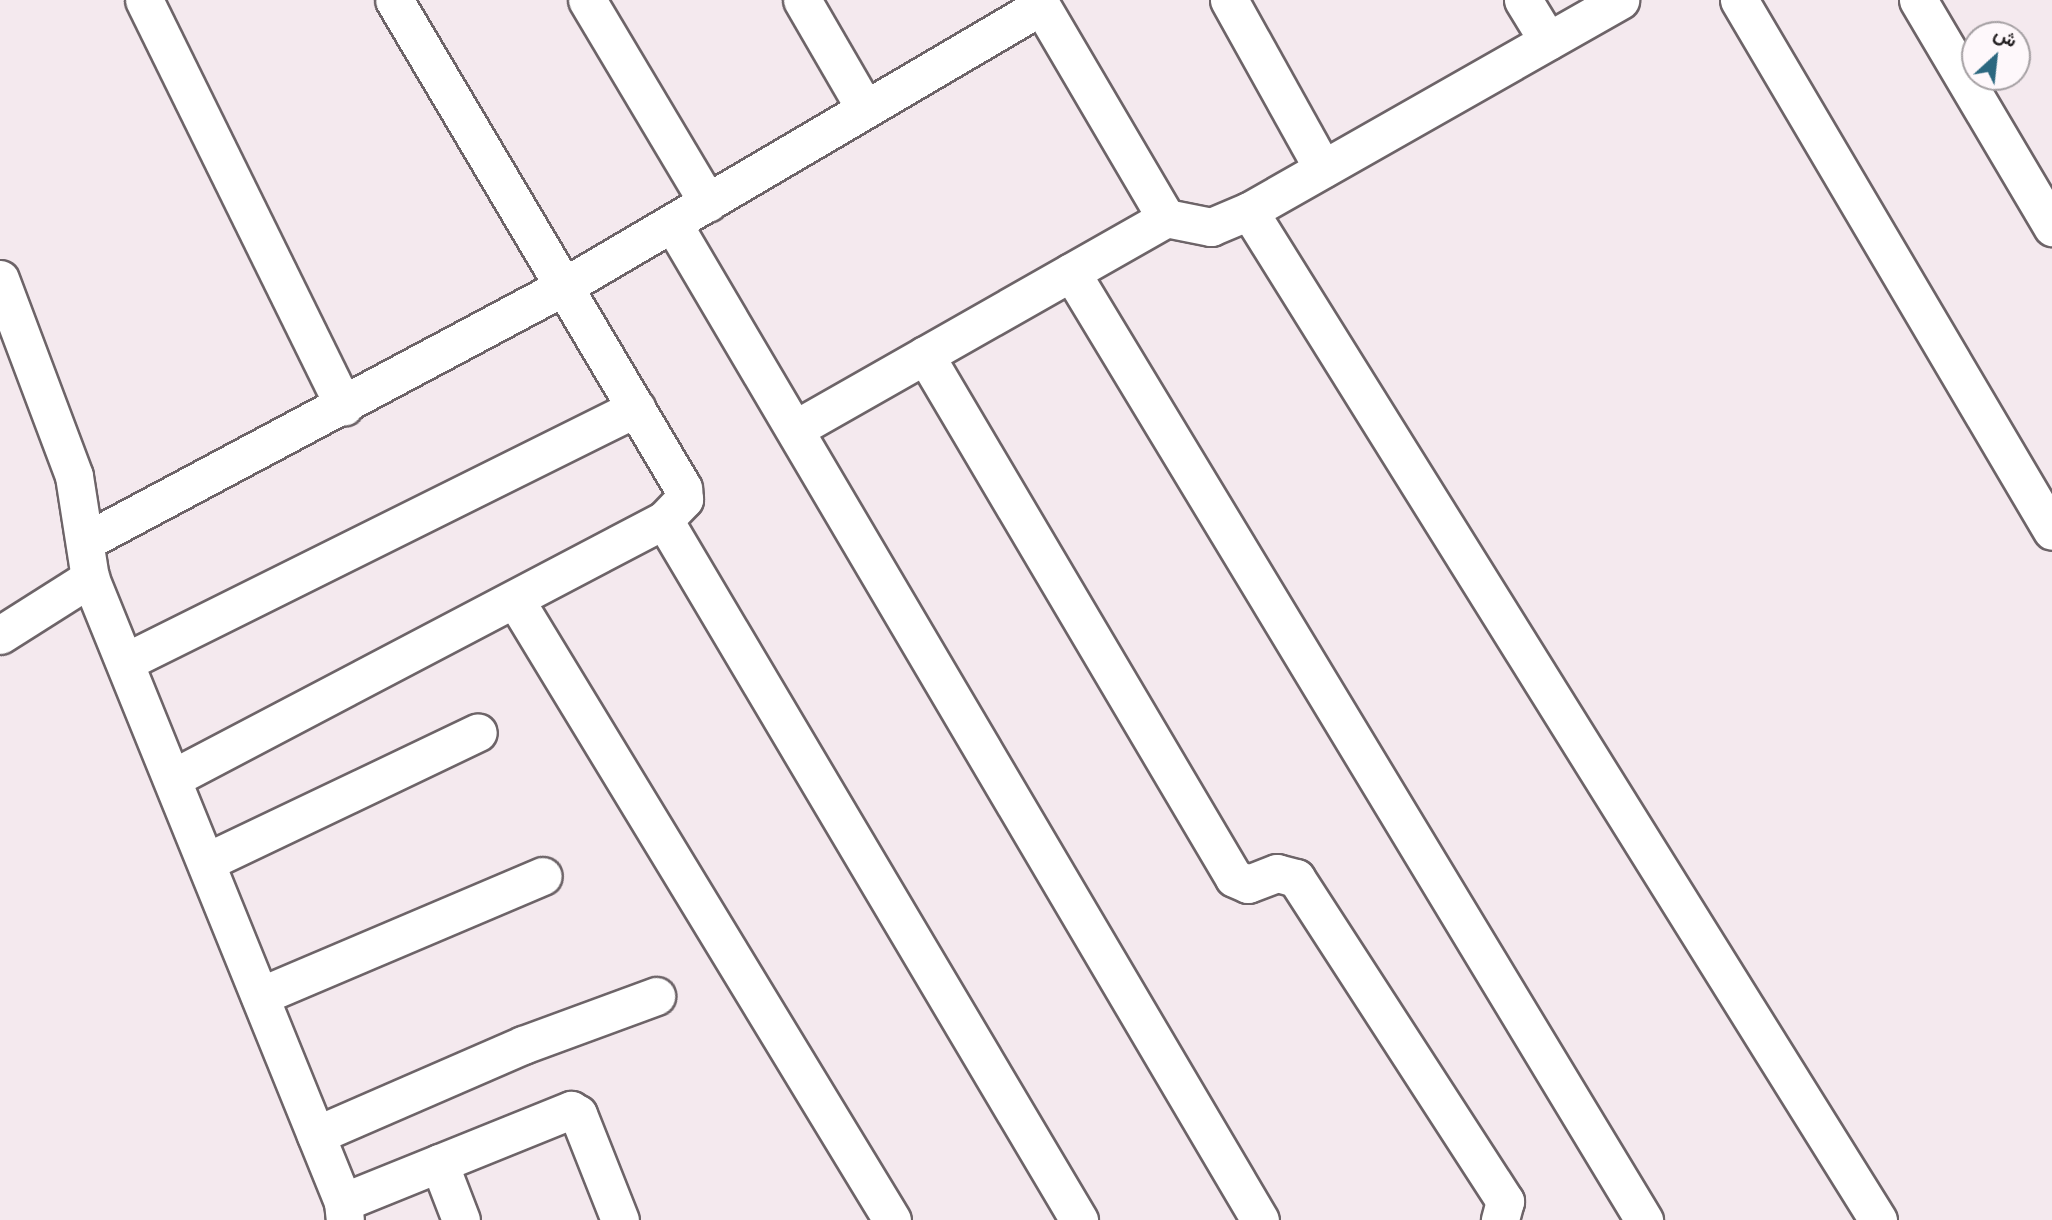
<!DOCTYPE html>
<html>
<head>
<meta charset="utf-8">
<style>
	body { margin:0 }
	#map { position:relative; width:2052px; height:1220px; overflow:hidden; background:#f4e9ee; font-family:Georgia,Vazirmatn,serif }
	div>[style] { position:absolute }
	.roads { filter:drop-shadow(2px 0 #6d6468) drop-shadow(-2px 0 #6d6468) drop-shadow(0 2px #6d6468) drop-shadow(0 -2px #6d6468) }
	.minor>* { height:37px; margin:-18.5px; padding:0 18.5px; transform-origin:18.5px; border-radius:18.5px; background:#fff }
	span { translate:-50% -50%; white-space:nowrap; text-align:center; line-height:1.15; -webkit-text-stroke:5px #fef8fb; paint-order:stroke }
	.north { position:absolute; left:1961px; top:21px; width:70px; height:70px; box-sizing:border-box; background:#fef8fb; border:2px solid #a5a0a3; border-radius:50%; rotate:27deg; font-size:19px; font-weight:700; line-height:28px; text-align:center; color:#201c1e }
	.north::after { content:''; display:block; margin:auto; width:24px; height:32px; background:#2c6880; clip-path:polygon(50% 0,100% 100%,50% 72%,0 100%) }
</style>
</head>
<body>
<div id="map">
	<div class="roads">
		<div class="minor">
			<i style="left:144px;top:0;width:453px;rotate:63.8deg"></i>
			<i style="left:587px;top:0;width:236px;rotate:59.2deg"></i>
			<i style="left:802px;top:0;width:124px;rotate:59.9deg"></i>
			<i style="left:1038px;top:0;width:253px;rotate:59.6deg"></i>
			<i style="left:1166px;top:218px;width:46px;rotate:11.3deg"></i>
			<i style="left:1211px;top:227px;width:41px;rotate:-22.8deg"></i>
			<i style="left:1249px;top:211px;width:427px;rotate:-29.6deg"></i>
			<i style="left:1229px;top:0;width:193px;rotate:60.9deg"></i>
			<i style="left:1523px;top:0;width:48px;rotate:58.6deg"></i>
			<i style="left:1739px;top:0;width:616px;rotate:59.48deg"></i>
			<i style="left:1918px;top:0;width:264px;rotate:59.4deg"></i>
			<i style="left:1249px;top:211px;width:1189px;rotate:58.06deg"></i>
			<i style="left:673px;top:224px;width:1156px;rotate:59.49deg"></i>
			<i style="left:1071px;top:272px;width:1108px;rotate:58.85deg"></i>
			<i style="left:0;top:279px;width:210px;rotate:69.4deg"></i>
			<i style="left:74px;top:476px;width:103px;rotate:81.1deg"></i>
			<i style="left:90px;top:578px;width:673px;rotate:67.93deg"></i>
			<i style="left:343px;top:1202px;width:18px;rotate:84deg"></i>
			<i style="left:925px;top:355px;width:607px;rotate:59.42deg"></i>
			<i style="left:1234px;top:878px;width:15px;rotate:23deg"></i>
			<i style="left:1248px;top:884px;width:31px;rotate:-21deg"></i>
			<i style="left:1277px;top:873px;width:20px;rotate:15deg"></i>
			<i style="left:1296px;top:878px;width:385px;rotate:57.1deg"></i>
			<i style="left:1505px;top:1201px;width:20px;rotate:105deg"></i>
			<i style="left:795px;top:429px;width:427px;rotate:-29.6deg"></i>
			<i style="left:664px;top:520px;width:814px;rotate:59.34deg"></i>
			<i style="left:86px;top:541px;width:540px;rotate:-28.04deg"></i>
			<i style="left:563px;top:287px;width:554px;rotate:-30.45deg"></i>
			<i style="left:516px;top:601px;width:724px;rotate:58.72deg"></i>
			<i style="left:0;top:635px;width:107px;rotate:-32.3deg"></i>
			<i style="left:125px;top:662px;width:571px;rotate:-26.43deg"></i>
			<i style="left:173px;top:778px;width:555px;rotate:-27.72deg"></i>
			<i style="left:664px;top:520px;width:29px;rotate:-46deg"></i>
			<i style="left:684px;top:499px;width:11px;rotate:-95deg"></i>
			<i style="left:683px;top:488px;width:567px;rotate:-120.63deg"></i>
			<i style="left:206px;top:862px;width:301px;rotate:-25.5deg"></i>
			<i style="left:260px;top:996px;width:307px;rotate:-23deg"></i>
			<i style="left:316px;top:1135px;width:226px;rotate:-23.5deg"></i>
			<i style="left:523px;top:1045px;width:142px;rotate:-20.2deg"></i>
			<i style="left:439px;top:1163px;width:61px;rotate:68.9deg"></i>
			<i style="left:343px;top:1202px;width:246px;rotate:-22deg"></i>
			<i style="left:571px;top:1110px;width:8px;rotate:30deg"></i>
			<i style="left:578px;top:1114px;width:114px;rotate:68.4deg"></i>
		</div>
	</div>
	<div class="north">ش</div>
</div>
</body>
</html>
